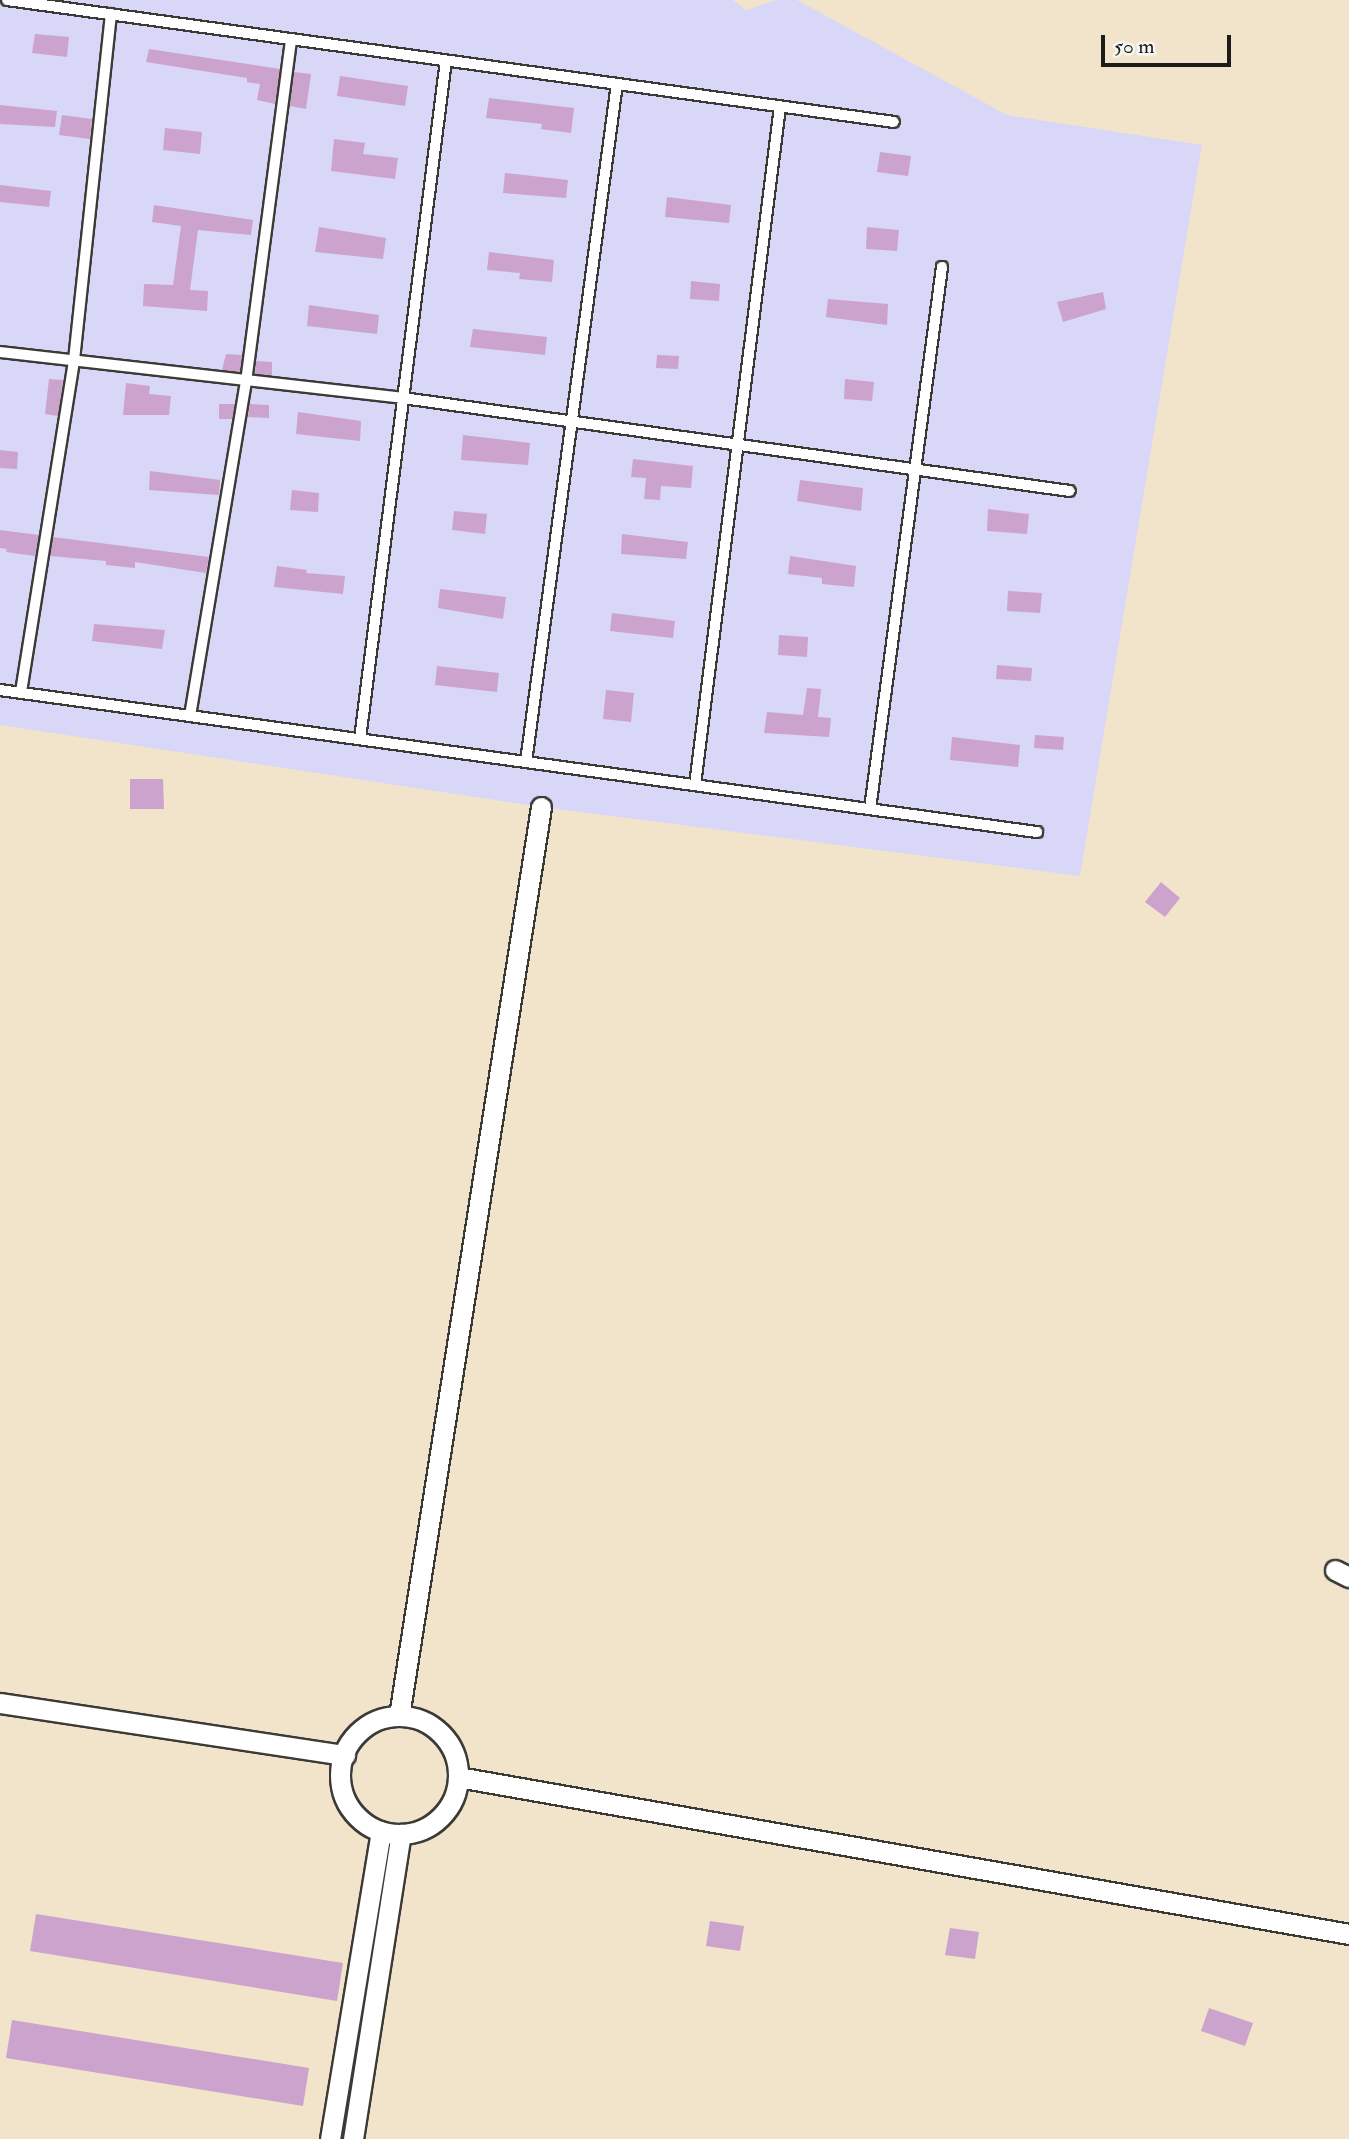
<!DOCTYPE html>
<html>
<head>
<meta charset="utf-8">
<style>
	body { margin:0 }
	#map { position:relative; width:1349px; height:2139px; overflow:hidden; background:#f1e4cb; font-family:"IM FELL Double Pica",serif }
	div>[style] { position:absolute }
	.built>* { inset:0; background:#d9d7f8 }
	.building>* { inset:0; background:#cca3cc }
	.roads { filter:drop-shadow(2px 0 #3c3a36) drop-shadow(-2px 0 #3c3a36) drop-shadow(0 2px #3c3a36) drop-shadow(0 -2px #3c3a36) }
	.service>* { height:10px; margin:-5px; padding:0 5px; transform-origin:5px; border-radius:5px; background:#fff }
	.minor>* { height:19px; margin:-9.5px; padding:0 9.5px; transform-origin:9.5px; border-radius:9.5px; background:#fff }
	.minor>.ring { margin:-9.5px; padding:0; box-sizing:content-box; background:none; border:19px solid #fff; border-radius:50% }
	span { translate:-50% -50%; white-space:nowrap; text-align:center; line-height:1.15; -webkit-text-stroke:6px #f6f6f2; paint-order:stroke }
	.scale { position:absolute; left:1101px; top:35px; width:130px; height:32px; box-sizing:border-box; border:4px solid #1c1c1c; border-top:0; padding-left:9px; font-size:21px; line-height:24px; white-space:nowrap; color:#1c1c1c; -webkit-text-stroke:5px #f6f6f2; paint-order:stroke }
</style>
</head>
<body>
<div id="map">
	<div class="built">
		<i style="clip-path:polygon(0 0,733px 0,746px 10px,777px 0,797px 0,1007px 115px,1202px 145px,1080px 876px,541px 807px,0 725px)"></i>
	</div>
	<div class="building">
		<i style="clip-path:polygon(35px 34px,69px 37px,67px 57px,32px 53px)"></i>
		<i style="clip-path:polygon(149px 49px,280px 69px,275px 104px,257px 100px,260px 84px,247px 82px,247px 78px,146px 62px)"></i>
		<i style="clip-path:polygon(294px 72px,311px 74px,306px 109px,290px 106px)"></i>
		<i style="clip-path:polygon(340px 76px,408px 86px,405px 106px,337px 96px)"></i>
		<i style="clip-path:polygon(489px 98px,574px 108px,571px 133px,541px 129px,542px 124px,486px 118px)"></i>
		<i style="clip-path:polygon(0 105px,57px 111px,55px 127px,0 124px)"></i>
		<i style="clip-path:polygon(62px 115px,92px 119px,90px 139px,59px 135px)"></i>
		<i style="clip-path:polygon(165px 128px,202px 132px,200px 154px,163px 150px)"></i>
		<i style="clip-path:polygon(334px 139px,365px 143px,363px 154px,398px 158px,395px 179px,331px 171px)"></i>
		<i style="clip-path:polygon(880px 152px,911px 156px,908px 176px,877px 172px)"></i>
		<i style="clip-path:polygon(505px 173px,568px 180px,566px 198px,503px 193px)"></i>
		<i style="clip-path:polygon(0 185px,51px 191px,49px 207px,0 202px)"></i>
		<i style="clip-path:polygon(667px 197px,731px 205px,729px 223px,665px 217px)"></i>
		<i style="clip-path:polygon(154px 205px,253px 220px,251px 235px,198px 230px,190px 290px,208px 291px,207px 311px,143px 306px,144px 284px,173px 285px,181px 226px,152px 222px)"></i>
		<i style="clip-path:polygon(319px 227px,386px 238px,383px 259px,315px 252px)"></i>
		<i style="clip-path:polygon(867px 227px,899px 230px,897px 251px,866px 249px)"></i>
		<i style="clip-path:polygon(489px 252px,554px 260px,552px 282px,519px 279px,520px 273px,487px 270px)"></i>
		<i style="clip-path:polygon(691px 281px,720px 284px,719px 301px,690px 299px)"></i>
		<i style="clip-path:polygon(1103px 292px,1106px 309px,1063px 322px,1057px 302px)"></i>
		<i style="clip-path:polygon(828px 299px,888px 304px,887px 325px,826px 317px)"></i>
		<i style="clip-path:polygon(309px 305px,379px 315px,377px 334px,307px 326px)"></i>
		<i style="clip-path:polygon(473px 329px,547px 337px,545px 355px,470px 347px)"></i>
		<i style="clip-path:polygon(226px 354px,242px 355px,240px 372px,222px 370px)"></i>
		<i style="clip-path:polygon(657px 355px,679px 356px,678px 369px,656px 368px)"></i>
		<i style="clip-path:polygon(256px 361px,272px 362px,272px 376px,255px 374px)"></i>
		<i style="clip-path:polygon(49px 379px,63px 380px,58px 416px,45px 414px)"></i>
		<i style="clip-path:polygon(845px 379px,874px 382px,872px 401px,844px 399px)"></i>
		<i style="clip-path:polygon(126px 383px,150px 386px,149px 394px,171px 396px,169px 415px,123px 415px)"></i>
		<i style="clip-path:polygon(219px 404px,235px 404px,232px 419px,219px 419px)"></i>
		<i style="clip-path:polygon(250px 404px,269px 405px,269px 418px,248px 417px)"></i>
		<i style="clip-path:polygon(298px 412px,361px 421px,360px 441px,296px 434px)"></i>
		<i style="clip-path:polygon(463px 435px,530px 443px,528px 465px,461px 460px)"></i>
		<i style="clip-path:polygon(0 450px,18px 452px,17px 469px,0 468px)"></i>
		<i style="clip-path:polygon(633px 459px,693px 466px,691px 488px,661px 486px,660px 500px,644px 499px,646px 478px,631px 477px)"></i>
		<i style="clip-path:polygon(150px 471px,220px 480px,219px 495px,149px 490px)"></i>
		<i style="clip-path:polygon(800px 480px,863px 488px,861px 511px,797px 501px)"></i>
		<i style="clip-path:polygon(292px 490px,319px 493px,318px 512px,290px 510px)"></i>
		<i style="clip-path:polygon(988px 509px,1029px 514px,1027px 534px,987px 531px)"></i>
		<i style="clip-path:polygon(454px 511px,487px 514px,485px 534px,452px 530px)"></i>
		<i style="clip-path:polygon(0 530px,39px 535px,35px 556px,6px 552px,7px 549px,0 548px)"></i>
		<i style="clip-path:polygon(622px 534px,688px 542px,686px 559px,621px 554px)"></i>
		<i style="clip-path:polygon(53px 537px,209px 557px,206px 573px,135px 562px,135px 568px,106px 565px,106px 561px,50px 556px)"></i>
		<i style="clip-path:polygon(790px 556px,856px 566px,854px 587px,822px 584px,822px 578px,788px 574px)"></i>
		<i style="clip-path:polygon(277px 566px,307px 570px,306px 573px,345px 576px,343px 594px,274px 587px)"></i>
		<i style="clip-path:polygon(440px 589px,506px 597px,503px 619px,438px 608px)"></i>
		<i style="clip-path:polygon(1008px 591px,1042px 593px,1040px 613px,1007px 611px)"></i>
		<i style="clip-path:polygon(612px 613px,675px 621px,673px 638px,610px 631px)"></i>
		<i style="clip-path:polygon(94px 624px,165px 630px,162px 649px,92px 641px)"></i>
		<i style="clip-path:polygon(779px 635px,808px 637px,807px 657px,778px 655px)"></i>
		<i style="clip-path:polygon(997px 665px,1032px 668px,1031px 681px,996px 679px)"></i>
		<i style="clip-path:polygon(437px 666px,499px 673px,497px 692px,435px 685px)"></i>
		<i style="clip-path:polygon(807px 688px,821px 689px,818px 717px,831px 718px,829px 737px,764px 733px,767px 712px,803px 715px)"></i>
		<i style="clip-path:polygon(606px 690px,634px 693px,631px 722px,603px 719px)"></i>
		<i style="clip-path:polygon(1035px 735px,1064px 737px,1063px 750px,1034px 748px)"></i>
		<i style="clip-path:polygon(952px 737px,1020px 745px,1018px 767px,950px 760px)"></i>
		<i style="clip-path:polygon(130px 779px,163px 779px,164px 809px,130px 809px)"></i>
		<i style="clip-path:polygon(1161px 882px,1180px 898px,1165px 917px,1145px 902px)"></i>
		<i style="clip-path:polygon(36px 1914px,343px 1963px,337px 2001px,30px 1951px)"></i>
		<i style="clip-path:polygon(710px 1921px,744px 1926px,740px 1951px,706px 1946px)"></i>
		<i style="clip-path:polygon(950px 1928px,979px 1932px,975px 1959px,945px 1955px)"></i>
		<i style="clip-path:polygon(1209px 2008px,1253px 2023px,1245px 2046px,1201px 2031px)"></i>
		<i style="clip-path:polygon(12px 2020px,309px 2068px,303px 2106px,6px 2058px)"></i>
	</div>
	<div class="roads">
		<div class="service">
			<i style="left:7px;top:0;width:895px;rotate:7.83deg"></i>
			<i style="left:0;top:352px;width:406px;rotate:6.5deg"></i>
			<i style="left:403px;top:398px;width:673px;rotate:7.94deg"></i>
			<i style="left:0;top:690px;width:1047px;rotate:7.8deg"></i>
			<i style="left:21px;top:692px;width:336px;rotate:-80.9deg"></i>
			<i style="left:74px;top:360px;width:348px;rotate:-83.9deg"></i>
			<i style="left:190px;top:716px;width:339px;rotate:-80.5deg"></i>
			<i style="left:246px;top:382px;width:344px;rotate:-82.5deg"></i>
			<i style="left:360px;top:739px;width:684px;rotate:-82.78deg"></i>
			<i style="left:526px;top:762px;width:684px;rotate:-82.36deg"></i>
			<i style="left:695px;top:785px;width:684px;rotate:-82.86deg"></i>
			<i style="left:870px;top:809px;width:547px;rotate:-82.43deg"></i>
		</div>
		<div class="minor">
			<i style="left:1335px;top:1570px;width:16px;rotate:27deg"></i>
			<i style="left:0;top:1703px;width:349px;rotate:8.6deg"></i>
			<i style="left:399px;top:1716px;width:920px;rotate:-81.12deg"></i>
			<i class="ring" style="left:340px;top:1716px;width:99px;height:99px"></i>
			<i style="left:458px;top:1777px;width:905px;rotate:9.99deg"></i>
			<i style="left:330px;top:2139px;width:312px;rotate:-80.6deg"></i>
			<i style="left:353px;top:2139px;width:309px;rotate:-81.1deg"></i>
		</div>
	</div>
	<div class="scale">50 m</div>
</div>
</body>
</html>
